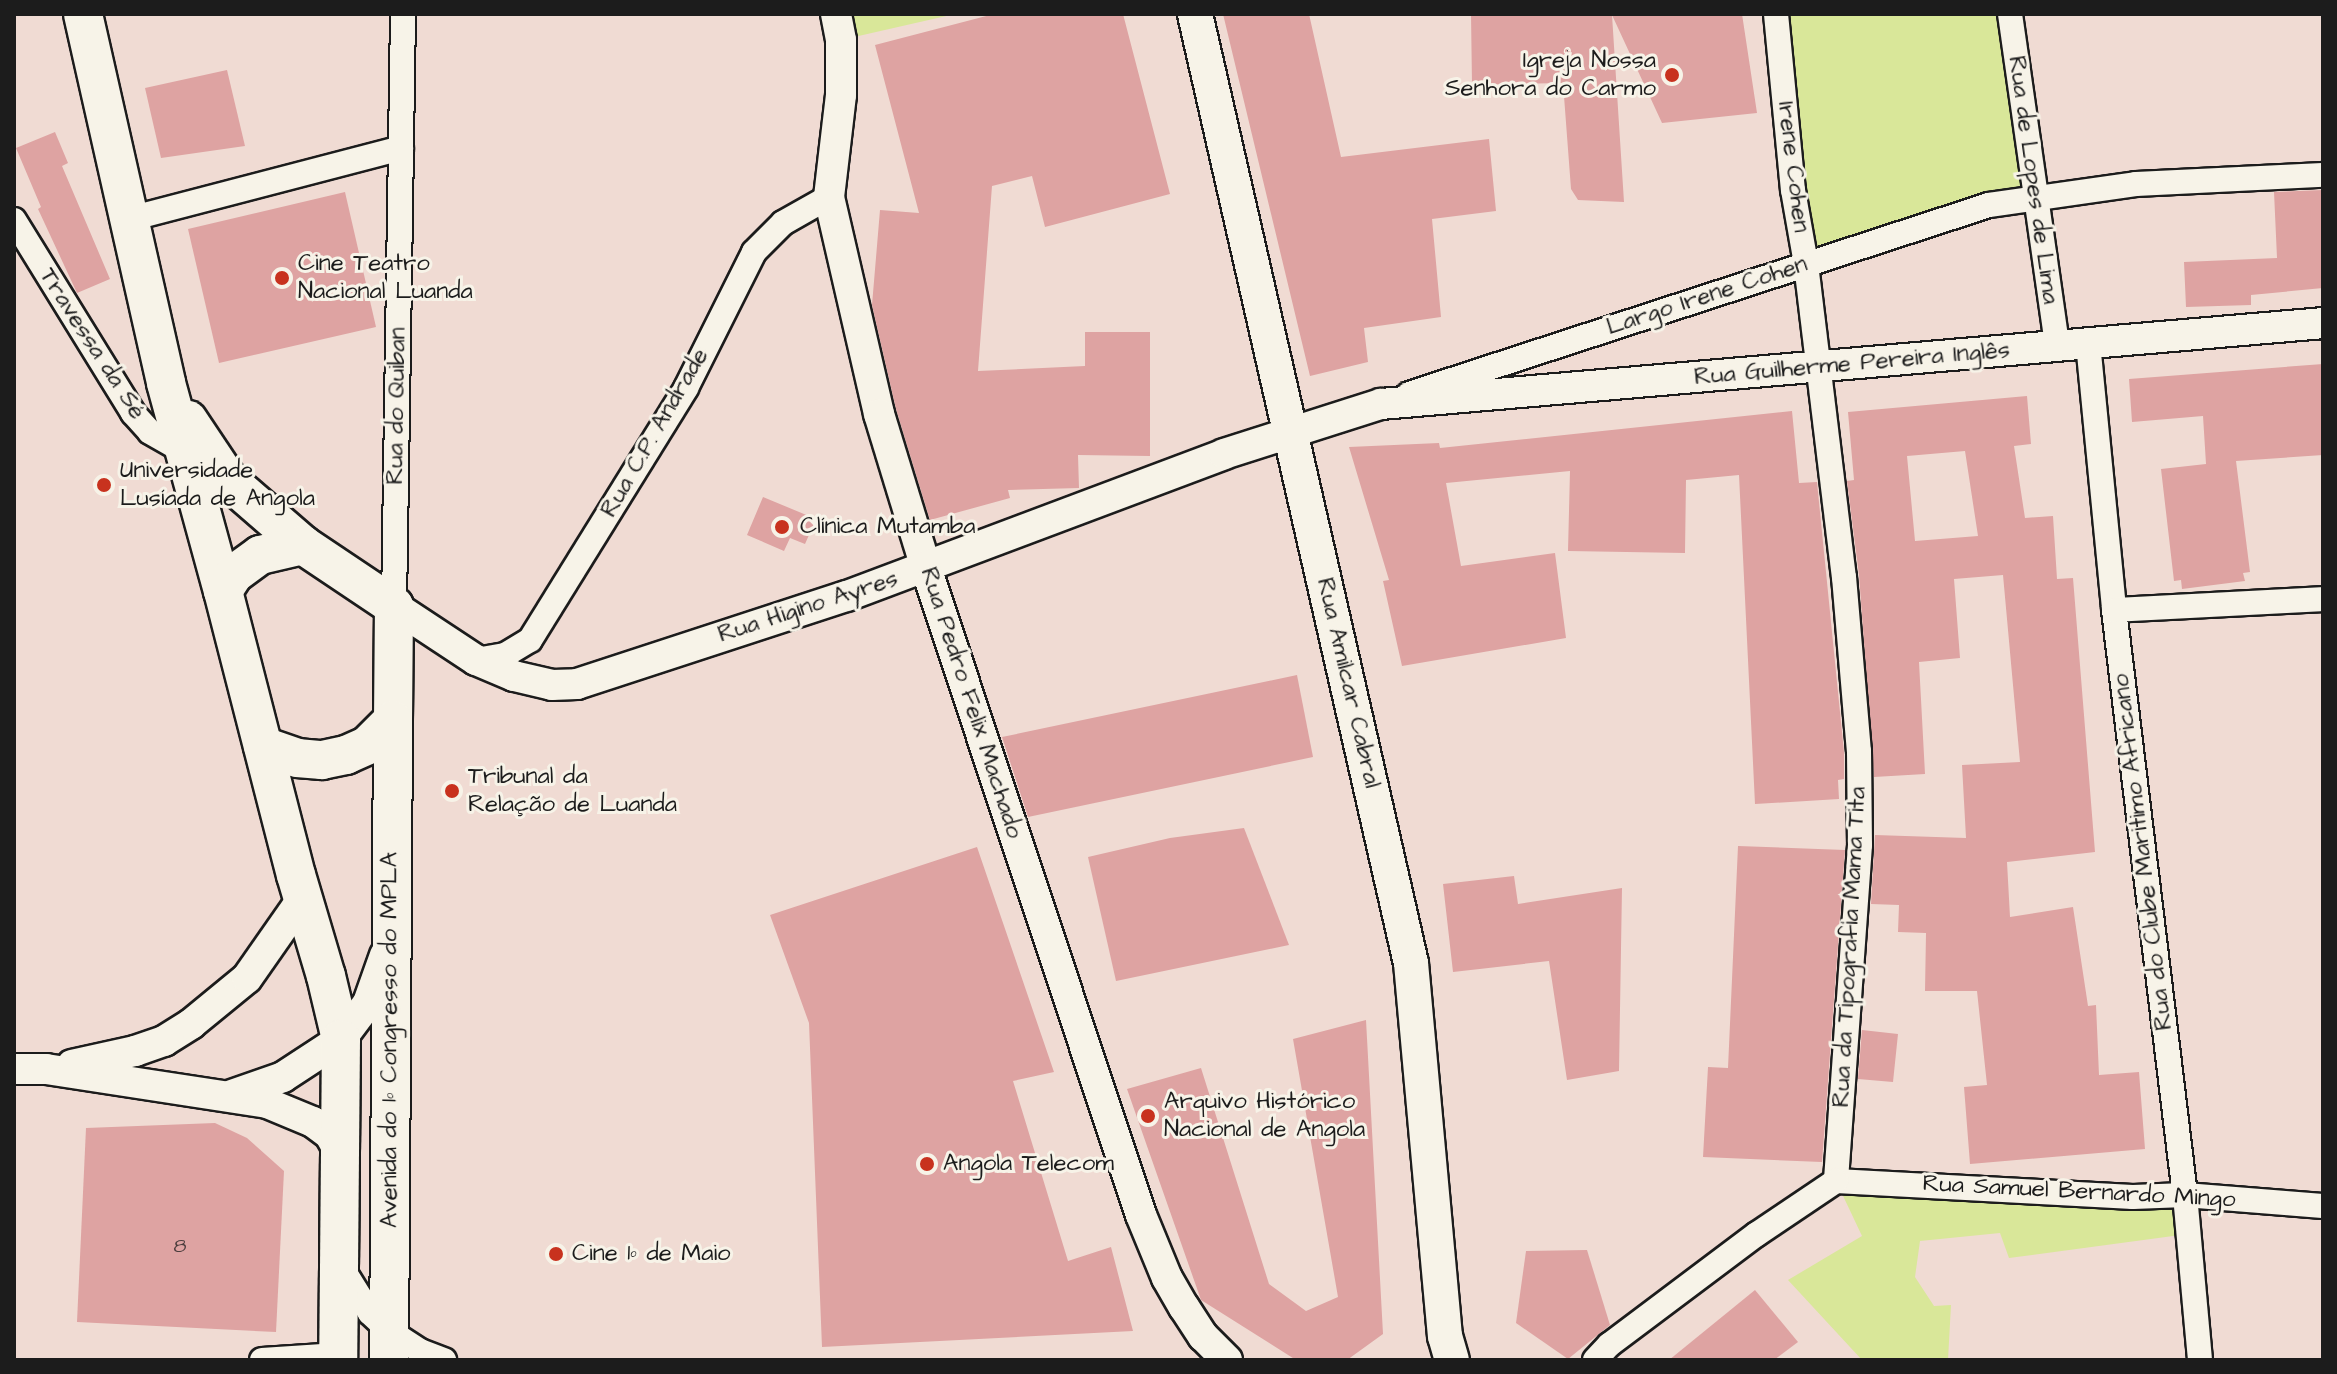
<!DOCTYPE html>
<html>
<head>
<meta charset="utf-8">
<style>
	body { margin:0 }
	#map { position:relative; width:2337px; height:1374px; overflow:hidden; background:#f0dbd3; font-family:"Architects Daughter",sans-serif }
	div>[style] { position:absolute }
	.green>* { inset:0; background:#d9e799 }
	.building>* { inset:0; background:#dea3a2 }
	.roads { filter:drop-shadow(2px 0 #1c1c1c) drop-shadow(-2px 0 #1c1c1c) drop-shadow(0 2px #1c1c1c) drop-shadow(0 -2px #1c1c1c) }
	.minor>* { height:24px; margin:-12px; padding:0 12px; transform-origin:12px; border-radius:12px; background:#f7f3e8 }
	.tertiary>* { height:30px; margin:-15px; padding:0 15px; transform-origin:15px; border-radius:15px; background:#f7f3e8 }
	.secondary>* { height:34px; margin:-17px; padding:0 17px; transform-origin:17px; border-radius:17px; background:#f7f3e8 }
	.primary>* { height:38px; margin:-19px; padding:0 19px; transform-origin:19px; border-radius:19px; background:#f7f3e8 }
	.dots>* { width:22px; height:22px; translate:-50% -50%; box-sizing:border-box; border:4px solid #f7f3e8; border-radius:50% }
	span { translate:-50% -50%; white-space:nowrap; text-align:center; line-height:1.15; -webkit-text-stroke:6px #f7f3e8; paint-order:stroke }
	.number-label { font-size:20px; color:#4c3e3e }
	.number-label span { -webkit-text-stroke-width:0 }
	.poi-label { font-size:24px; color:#1c1c1c }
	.right { translate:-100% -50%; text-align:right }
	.left { translate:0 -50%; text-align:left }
	.street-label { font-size:24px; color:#1c1c1c }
	.frame { position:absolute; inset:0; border:16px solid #1c1c1c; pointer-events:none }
</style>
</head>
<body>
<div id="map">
	<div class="green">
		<i style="clip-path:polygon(836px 14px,955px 14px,841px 40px)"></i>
		<i style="clip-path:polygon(1776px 14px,2009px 14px,2035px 199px,1806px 264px)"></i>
		<i style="clip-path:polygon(1836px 1181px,2185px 1195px,2188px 1234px,2009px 1258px,2000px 1233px,1920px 1241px,1915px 1277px,1934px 1306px,1951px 1305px,1948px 1360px,1862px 1360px,1788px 1280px,1862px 1236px)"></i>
	</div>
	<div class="building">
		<i style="clip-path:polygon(994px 14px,1123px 14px,1170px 194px,1045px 227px,1032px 176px,992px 186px,978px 371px,1085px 366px,1085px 332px,1150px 332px,1150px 456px,1078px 455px,1079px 488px,1008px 490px,1010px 498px,930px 520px,896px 409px,872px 305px,880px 210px,919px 213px,875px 45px)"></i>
		<i style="clip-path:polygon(1223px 14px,1309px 14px,1341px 157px,1489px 139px,1496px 211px,1432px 219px,1441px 317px,1364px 328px,1368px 362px,1310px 376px)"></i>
		<i style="clip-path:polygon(1471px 14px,1742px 14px,1757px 113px,1662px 123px,1612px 15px,1624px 202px,1578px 200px,1571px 189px,1563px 83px,1472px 85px)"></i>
		<i style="clip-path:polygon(227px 70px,245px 146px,161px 158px,145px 88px)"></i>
		<i style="clip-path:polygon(55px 132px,68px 163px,62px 166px,110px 279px,77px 293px,38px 209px,41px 207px,16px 148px)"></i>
		<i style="clip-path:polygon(2323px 190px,2323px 288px,2251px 295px,2251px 305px,2186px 307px,2184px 262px,2277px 258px,2274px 192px)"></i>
		<i style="clip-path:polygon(345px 192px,376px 327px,219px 363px,188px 229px)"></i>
		<i style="clip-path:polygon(2323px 364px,2323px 455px,2236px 461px,2250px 572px,2243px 573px,2245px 581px,2182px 589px,2181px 580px,2174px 581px,2161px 469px,2206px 464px,2203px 416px,2132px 422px,2129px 379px)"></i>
		<i style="clip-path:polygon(evenodd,2027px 396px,2031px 444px,2014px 446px,2025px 518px,2053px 516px,2057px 579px,2073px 578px,2095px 852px,2007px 862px,2010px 917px,2073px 907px,2088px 1006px,2096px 1005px,2099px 1075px,2139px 1072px,2145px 1149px,1970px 1164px,1964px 1087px,1987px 1085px,1977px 991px,1925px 991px,1926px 933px,1898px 932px,1899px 905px,1871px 904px,1875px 835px,1966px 838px,1962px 765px,2020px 762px,2003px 575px,1954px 579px,1960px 658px,1919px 662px,1925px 774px,1874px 777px,1859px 575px,1847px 481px,1854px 480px,1848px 412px,2027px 396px,1965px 451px,1978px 536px,1915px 541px,1907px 456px,1965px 451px)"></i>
		<i style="clip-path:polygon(1792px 411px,1799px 483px,1817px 482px,1844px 752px,1844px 779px,1838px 780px,1839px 799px,1755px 804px,1739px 475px,1686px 480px,1685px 553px,1568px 551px,1570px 471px,1446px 483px,1461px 566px,1555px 553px,1566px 638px,1402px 666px,1383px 581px,1389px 580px,1349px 447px,1439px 443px,1440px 448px)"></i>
		<i style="clip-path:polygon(763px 497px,816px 519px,805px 544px,790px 538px,784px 551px,747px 535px)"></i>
		<i style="clip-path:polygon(1297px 675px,1313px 757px,1028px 817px,1002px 737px)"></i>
		<i style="clip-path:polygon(1244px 828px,1289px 945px,1116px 981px,1088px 857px,1170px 838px)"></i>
		<i style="clip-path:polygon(1738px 846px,1845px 850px,1822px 1162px,1703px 1157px,1708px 1067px,1728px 1068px)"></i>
		<i style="clip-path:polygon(977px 847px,1054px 1072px,1013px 1081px,1068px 1261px,1111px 1247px,1133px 1331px,822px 1347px,809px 1023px,770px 915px)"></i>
		<i style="clip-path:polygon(1514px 876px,1518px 904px,1622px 888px,1619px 1071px,1567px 1080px,1549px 961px,1453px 972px,1443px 884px)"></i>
		<i style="clip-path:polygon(1366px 1020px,1383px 1334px,1347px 1360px,1296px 1360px,1201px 1300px,1127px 1089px,1201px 1068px,1269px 1284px,1306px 1311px,1338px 1297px,1293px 1039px)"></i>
		<i style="clip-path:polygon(1862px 1030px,1898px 1034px,1893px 1082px,1858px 1079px)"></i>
		<i style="clip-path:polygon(215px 1123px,247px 1138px,284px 1171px,276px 1332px,77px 1322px,86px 1128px)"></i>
		<i style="clip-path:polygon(1587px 1250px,1610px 1325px,1568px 1359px,1516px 1323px,1526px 1251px)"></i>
		<i style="clip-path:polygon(1755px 1290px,1798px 1342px,1774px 1360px,1669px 1360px)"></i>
	</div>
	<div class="roads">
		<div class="minor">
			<i style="left:1776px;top:14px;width:177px;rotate:84.5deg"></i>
			<i style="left:1793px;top:190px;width:75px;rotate:80deg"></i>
			<i style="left:1806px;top:264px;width:315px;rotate:83.1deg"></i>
			<i style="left:1844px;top:577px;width:175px;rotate:85.1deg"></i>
			<i style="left:1859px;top:751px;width:94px;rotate:89.4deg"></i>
			<i style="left:1860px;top:845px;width:337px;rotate:94.1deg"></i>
			<i style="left:2010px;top:14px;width:335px;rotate:81.9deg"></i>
			<i style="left:129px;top:219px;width:281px;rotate:-14.6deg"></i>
			<i style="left:14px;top:220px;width:227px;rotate:58.3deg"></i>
			<i style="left:133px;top:413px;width:25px;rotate:48deg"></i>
			<i style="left:150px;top:432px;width:40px;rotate:29.7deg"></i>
			<i style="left:2088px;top:343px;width:268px;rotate:84.4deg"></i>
			<i style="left:2114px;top:610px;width:589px;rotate:83.08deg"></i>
			<i style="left:2185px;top:1195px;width:166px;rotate:84.8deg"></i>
			<i style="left:1409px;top:394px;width:610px;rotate:-18.05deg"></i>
			<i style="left:1989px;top:205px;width:148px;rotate:-8.1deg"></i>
			<i style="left:2136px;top:184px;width:187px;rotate:-2.8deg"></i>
			<i style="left:394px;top:606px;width:592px;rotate:-89.13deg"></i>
			<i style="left:2114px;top:610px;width:209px;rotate:-3deg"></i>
			<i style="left:476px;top:660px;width:29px;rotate:-10deg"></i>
			<i style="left:505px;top:655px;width:29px;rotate:-31deg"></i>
			<i style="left:530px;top:640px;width:296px;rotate:-58.2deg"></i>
			<i style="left:686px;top:388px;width:152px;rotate:-63.4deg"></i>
			<i style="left:754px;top:252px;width:41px;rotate:-45deg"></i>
			<i style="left:783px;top:223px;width:53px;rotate:-29.5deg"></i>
			<i style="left:1836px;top:1181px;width:297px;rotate:3.1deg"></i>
			<i style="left:2133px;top:1197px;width:52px;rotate:-2.2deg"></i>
			<i style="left:2185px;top:1195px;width:138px;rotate:4.6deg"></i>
			<i style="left:342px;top:1268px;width:53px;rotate:58.1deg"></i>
			<i style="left:370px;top:1313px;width:25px;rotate:43deg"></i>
			<i style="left:388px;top:1330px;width:38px;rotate:33deg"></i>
			<i style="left:420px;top:1351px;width:26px;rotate:21deg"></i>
			<i style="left:262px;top:1360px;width:76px;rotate:-3.8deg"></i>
			<i style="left:1595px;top:1360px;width:21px;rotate:-47deg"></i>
			<i style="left:1609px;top:1345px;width:185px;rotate:-36.9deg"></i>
			<i style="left:1757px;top:1234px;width:95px;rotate:-33.9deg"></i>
		</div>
		<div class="tertiary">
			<i style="left:836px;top:14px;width:26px;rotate:79deg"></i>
			<i style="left:841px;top:40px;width:55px;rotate:90deg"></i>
			<i style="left:841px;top:95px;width:103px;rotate:96.7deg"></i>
			<i style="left:829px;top:197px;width:223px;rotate:77deg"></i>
			<i style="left:879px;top:414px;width:161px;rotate:73deg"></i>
			<i style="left:926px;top:568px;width:682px;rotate:71.62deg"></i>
			<i style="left:1141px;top:1215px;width:68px;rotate:67.6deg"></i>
			<i style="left:1167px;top:1278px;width:34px;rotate:60deg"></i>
			<i style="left:1184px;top:1307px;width:35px;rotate:57deg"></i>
			<i style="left:1203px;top:1336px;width:34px;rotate:45deg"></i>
			<i style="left:394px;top:606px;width:98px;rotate:33.4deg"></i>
			<i style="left:476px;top:660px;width:41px;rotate:22.8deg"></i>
			<i style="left:514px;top:676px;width:39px;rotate:13deg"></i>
			<i style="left:552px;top:685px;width:25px;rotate:-2deg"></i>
			<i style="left:577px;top:684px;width:284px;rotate:-18.1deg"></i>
			<i style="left:847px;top:596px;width:403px;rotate:-20.6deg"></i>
			<i style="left:1224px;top:454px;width:165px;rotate:-17.7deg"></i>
			<i style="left:1381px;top:404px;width:945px;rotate:-4.91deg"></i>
			<i style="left:72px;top:1065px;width:65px;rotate:-12.5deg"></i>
			<i style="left:135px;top:1051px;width:31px;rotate:-19deg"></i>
			<i style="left:164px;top:1041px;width:32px;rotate:-32deg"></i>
			<i style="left:191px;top:1024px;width:72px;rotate:-39.4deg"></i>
			<i style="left:247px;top:978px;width:98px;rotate:-55deg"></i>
			<i style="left:14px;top:1069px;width:32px"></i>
			<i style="left:46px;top:1069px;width:224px;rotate:8.7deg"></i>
			<i style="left:267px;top:1103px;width:50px;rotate:22.4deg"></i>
			<i style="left:313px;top:1122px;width:21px;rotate:37deg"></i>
			<i style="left:330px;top:1135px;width:21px;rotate:61deg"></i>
			<i style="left:232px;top:1095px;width:54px;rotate:-19.4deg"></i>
			<i style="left:283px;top:1077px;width:69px;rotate:-33.2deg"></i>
			<i style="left:341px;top:1039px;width:45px;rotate:-53.1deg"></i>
			<i style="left:368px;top:1003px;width:51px;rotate:-70.5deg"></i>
		</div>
		<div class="secondary">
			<i style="left:1195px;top:14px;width:973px;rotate:77.18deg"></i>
			<i style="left:1411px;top:963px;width:375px;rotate:84.8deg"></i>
			<i style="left:1445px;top:1336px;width:25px;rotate:74deg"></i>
		</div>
		<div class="primary">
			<i style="left:83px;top:14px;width:378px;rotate:77.3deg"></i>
			<i style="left:166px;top:383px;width:216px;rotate:74.7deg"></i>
			<i style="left:188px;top:420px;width:72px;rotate:56.3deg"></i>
			<i style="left:228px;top:480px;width:99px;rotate:40.9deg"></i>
			<i style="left:263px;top:746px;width:36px;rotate:19deg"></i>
			<i style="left:297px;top:758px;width:25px;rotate:5deg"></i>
			<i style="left:322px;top:760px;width:25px;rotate:-12deg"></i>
			<i style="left:346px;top:755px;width:24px;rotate:-24deg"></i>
			<i style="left:368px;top:745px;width:35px;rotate:-45deg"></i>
			<i style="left:393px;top:720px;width:114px;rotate:-89.5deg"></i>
			<i style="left:394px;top:606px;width:110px;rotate:-146.2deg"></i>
			<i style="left:303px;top:545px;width:44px;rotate:166.9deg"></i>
			<i style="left:260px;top:555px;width:32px;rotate:144deg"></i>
			<i style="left:234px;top:574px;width:20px;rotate:123deg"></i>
			<i style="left:223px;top:591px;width:293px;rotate:75.6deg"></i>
			<i style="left:296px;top:875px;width:105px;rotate:73.5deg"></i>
			<i style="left:326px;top:976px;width:65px;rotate:76.6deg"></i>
			<i style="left:341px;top:1039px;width:321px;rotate:90.5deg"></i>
			<i style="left:389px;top:1360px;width:640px;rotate:-89.64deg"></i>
		</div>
	</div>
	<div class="dots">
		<i style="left:1672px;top:75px;background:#c8321e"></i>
		<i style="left:282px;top:278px;background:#c8321e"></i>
		<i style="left:104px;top:485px;background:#c8321e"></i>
		<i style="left:782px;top:527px;background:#c8321e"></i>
		<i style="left:452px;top:791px;background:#c8321e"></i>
		<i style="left:1148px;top:1116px;background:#c8321e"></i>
		<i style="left:927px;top:1164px;background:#c8321e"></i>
		<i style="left:556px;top:1254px;background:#c8321e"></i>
	</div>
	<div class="number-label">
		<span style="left:180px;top:1246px">8</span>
	</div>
	<div class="poi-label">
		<span class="right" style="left:1656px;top:75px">Igreja Nossa<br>Senhora do Carmo</span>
		<span class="left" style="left:298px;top:278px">Cine Teatro<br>Nacional Luanda</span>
		<span class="left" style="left:120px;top:485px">Universidade<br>Lusíada de Angola</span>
		<span class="left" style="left:800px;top:527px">Clínica Mutamba</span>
		<span class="left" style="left:468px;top:791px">Tribunal da<br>Relação de Luanda</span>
		<span class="left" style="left:1164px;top:1116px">Arquivo Histórico<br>Nacional de Angola</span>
		<span class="left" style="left:943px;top:1164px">Angola Telecom</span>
		<span class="left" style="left:572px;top:1254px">Cine 1º de Maio</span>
	</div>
	<div class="street-label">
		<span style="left:1793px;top:167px;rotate:83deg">Irene Cohen</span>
		<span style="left:2033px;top:180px;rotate:82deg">Rua de Lopes de Lima</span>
		<span style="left:1707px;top:296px;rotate:-18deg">Largo Irene Cohen</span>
		<span style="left:92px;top:344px;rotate:57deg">Travessa da Sé</span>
		<span style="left:1852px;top:364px;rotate:-5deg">Rua Guilherme Pereira Inglês</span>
		<span style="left:397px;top:406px;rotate:-89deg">Rua do Quiban</span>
		<span style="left:655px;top:433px;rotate:-60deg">Rua C.P. Andrade</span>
		<span style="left:808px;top:607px;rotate:-18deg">Rua Higino Ayres</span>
		<span style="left:1348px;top:683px;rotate:77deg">Rua Amilcar Cabral</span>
		<span style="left:971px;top:703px;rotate:72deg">Rua Pedro Felix Machado</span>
		<span style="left:2143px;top:852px;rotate:-97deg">Rua do Clube Maritimo Africano</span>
		<span style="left:1850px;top:947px;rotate:-87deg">Rua da Tipografia Mama Tita</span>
		<span style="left:390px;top:1040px;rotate:-90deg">Avenida do 1º Congresso do MPLA</span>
		<span style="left:2079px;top:1192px;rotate:3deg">Rua Samuel Bernardo Mingo</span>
	</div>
	<div class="frame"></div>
</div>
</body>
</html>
